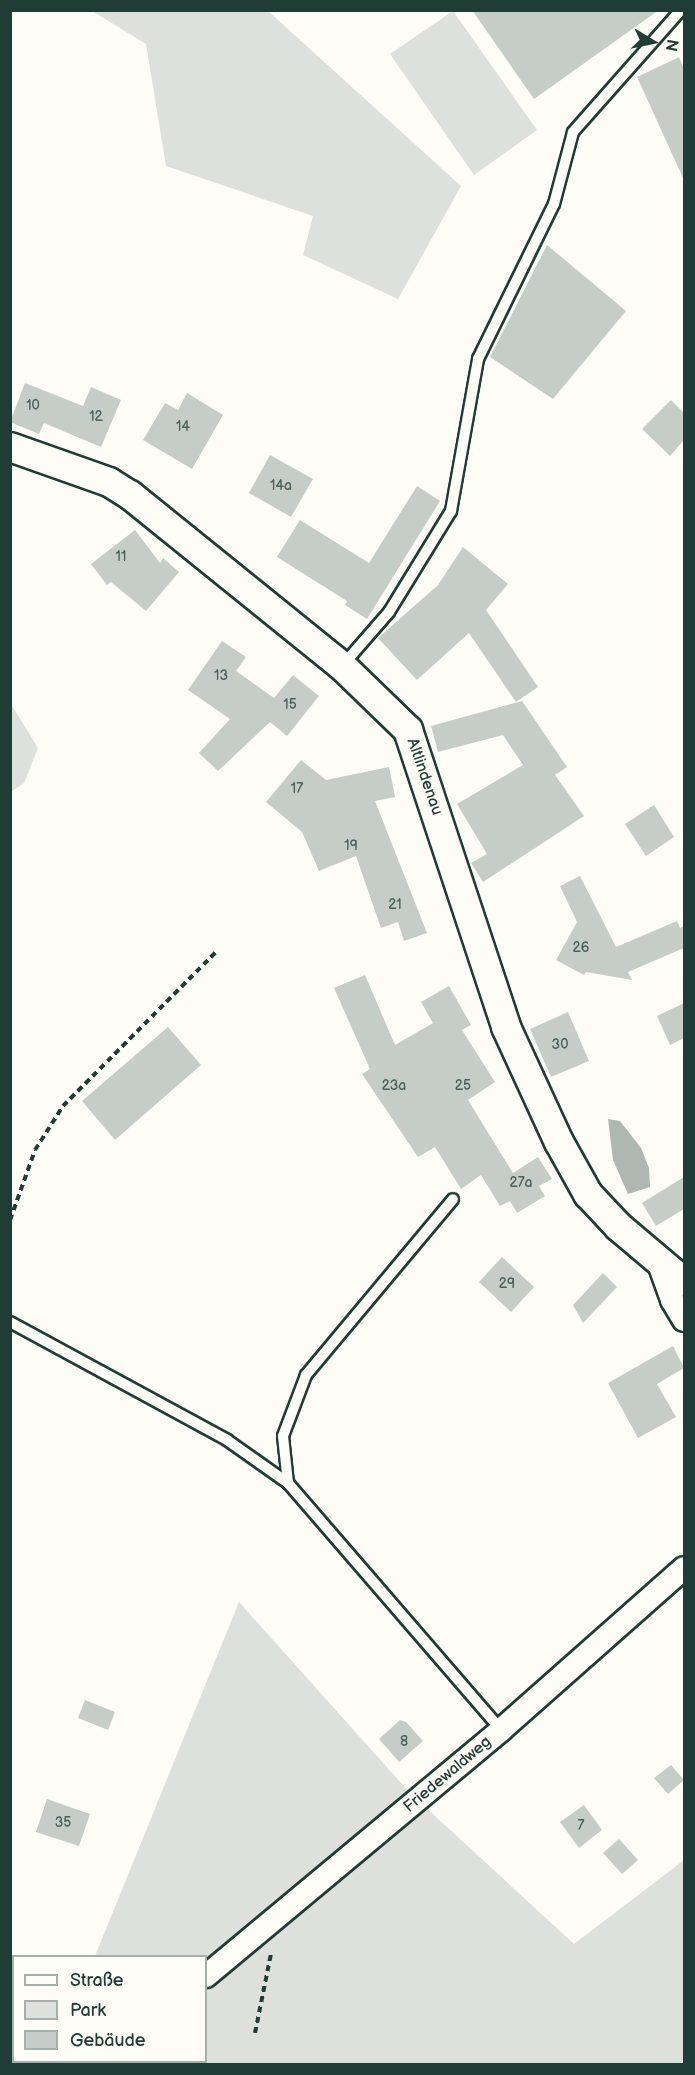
<!DOCTYPE html>
<html>
<head>
<meta charset="utf-8">
<style>
	body { margin:0 }
	#map { position:relative; width:695px; height:2075px; overflow:hidden; background:#fdfcf7; font-family:"Balsamiq Sans",sans-serif }
	div>[style] { position:absolute }
	.green>* { inset:0; background:#dde0db }
	.water>* { inset:0; background:#aeb8b1 }
	.building>* { inset:0; background:#c6cdc7 }
	.path>* { height:4px; margin-top:-2px; transform-origin:0; background:repeating-linear-gradient(90deg,#1f3d34 0 6px,transparent 0 10.5px) }
	.roads { filter:drop-shadow(2px 0 #1f3d34) drop-shadow(-2px 0 #1f3d34) drop-shadow(0 2px #1f3d34) drop-shadow(0 -2px #1f3d34) }
	.service>* { height:10px; margin:-5px; padding:0 5px; transform-origin:5px; border-radius:5px; background:#fdfcf7 }
	.minor>* { height:22px; margin:-11px; padding:0 11px; transform-origin:11px; border-radius:11px; background:#fdfcf7 }
	.tertiary>* { height:28px; margin:-14px; padding:0 14px; transform-origin:14px; border-radius:14px; background:#fdfcf7 }
	span { translate:-50% -50%; white-space:nowrap; text-align:center; line-height:1.15; -webkit-text-stroke:5px #fdfcf7; paint-order:stroke }
	.number-label { font-size:14px; color:#496159 }
	.number-label span { -webkit-text-stroke-width:0 }
	.street-label { font-size:16px; color:#1f3d34 }
	.frame { position:absolute; inset:0; border:12px solid #1f3d34; pointer-events:none }
	.legend { position:absolute; left:12px; top:1955px; width:195px; height:108px; box-sizing:border-box; background:#fdfcf7; border:2px solid #a4b0a9; margin:0; padding:8px 10px; list-style:none; font-size:18px; color:#1f3d34 }
	.legend li { display:flex; align-items:center; gap:12px; height:30px }
	.legend b { width:30px; border:2px solid #a4b0a9 }
	.north { position:absolute; left:623px; top:12px; width:60px; height:60px; -webkit-text-stroke:4px #fdfcf7; paint-order:stroke; rotate:100deg; font-size:16px; font-weight:700; line-height:24px; text-align:center; color:#1f3d34 }
	.north::after { content:''; display:block; margin:auto; width:21px; height:27px; background:#1f3d34; clip-path:polygon(50% 0,100% 100%,50% 72%,0 100%) }
</style>
</head>
<body>
<div id="map">
	<div class="green">
		<i style="clip-path:polygon(92px 11px,268px 11px,461px 186px,398px 299px,303px 255px,313px 216px,166px 166px,146px 44px)"></i>
		<i style="clip-path:polygon(453px 11px,537px 130px,474px 175px,390px 54px)"></i>
		<i style="clip-path:polygon(11px 704px,38px 748px,24px 783px,11px 792px)"></i>
		<i style="clip-path:polygon(239px 1602px,410px 1793px,574px 1944px,684px 1860px,684px 2064px,100px 2064px,99px 2062px,206px 2062px,206px 1956px,95px 1956px)"></i>
	</div>
	<div class="water">
		<i style="clip-path:polygon(608px 1119px,620px 1121px,641px 1148px,649px 1168px,650px 1187px,628px 1194px,613px 1160px)"></i>
	</div>
	<div class="building">
		<i style="clip-path:polygon(472px 10px,659px 10px,534px 99px)"></i>
		<i style="clip-path:polygon(679px 57px,684px 69px,684px 180px,637px 77px)"></i>
		<i style="clip-path:polygon(547px 245px,626px 311px,553px 399px,490px 357px)"></i>
		<i style="clip-path:polygon(25px 383px,83px 406px,91px 387px,121px 400px,101px 447px,44px 423px,39px 434px,10px 422px)"></i>
		<i style="clip-path:polygon(187px 393px,223px 415px,192px 469px,143px 440px,165px 403px,178px 410px)"></i>
		<i style="clip-path:polygon(671px 400px,684px 413px,684px 440px,670px 456px,642px 429px)"></i>
		<i style="clip-path:polygon(270px 455px,313px 479px,291px 517px,249px 493px)"></i>
		<i style="clip-path:polygon(417px 486px,440px 501px,367px 619px,345px 605px,347px 601px,277px 557px,300px 520px,369px 563px)"></i>
		<i style="clip-path:polygon(135px 530px,160px 563px,163px 558px,179px 572px,146px 611px,111px 582px,107px 585px,91px 564px)"></i>
		<i style="clip-path:polygon(463px 547px,508px 584px,486px 610px,538px 687px,516px 702px,469px 633px,417px 680px,378px 638px,438px 585px)"></i>
		<i style="clip-path:polygon(222px 641px,246px 657px,236px 671px,274px 698px,293px 675px,319px 696px,287px 736px,270px 722px,218px 771px,199px 753px,230px 719px,188px 690px)"></i>
		<i style="clip-path:polygon(522px 701px,567px 767px,555px 775px,584px 816px,483px 882px,471px 863px,487px 854px,457px 804px,523px 765px,503px 735px,438px 752px,431px 726px)"></i>
		<i style="clip-path:polygon(301px 760px,326px 780px,389px 767px,395px 797px,375px 801px,427px 933px,404px 941px,398px 922px,381px 928px,356px 856px,319px 871px,302px 832px,266px 802px)"></i>
		<i style="clip-path:polygon(654px 805px,674px 837px,646px 856px,625px 824px)"></i>
		<i style="clip-path:polygon(580px 876px,616px 947px,677px 921px,680px 928px,684px 926px,684px 948px,628px 972px,632px 980px,586px 972px,584px 975px,556px 960px,577px 922px,560px 886px)"></i>
		<i style="clip-path:polygon(365px 975px,395px 1045px,433px 1023px,421px 1002px,449px 986px,471px 1025px,462px 1030px,495px 1082px,468px 1100px,513px 1173px,538px 1157px,552px 1179px,539px 1186px,545px 1196px,517px 1213px,510px 1201px,500px 1206px,481px 1175px,461px 1189px,435px 1147px,418px 1157px,362px 1074px,370px 1069px,334px 988px)"></i>
		<i style="clip-path:polygon(684px 1003px,684px 1038px,670px 1045px,657px 1016px)"></i>
		<i style="clip-path:polygon(568px 1012px,589px 1061px,551px 1077px,530px 1029px)"></i>
		<i style="clip-path:polygon(168px 1027px,201px 1065px,115px 1140px,82px 1101px)"></i>
		<i style="clip-path:polygon(684px 1177px,684px 1209px,656px 1226px,642px 1203px)"></i>
		<i style="clip-path:polygon(502px 1257px,534px 1287px,511px 1312px,479px 1282px)"></i>
		<i style="clip-path:polygon(603px 1273px,617px 1287px,583px 1323px,573px 1305px)"></i>
		<i style="clip-path:polygon(673px 1346px,684px 1368px,657px 1384px,676px 1417px,638px 1438px,608px 1383px)"></i>
		<i style="clip-path:polygon(85px 1700px,115px 1712px,108px 1730px,78px 1718px)"></i>
		<i style="clip-path:polygon(400px 1720px,406px 1722px,423px 1741px,399px 1762px,379px 1739px)"></i>
		<i style="clip-path:polygon(671px 1765px,684px 1780px,668px 1794px,654px 1778px)"></i>
		<i style="clip-path:polygon(47px 1799px,90px 1814px,79px 1846px,36px 1832px)"></i>
		<i style="clip-path:polygon(584px 1805px,602px 1830px,579px 1848px,560px 1822px)"></i>
		<i style="clip-path:polygon(619px 1839px,638px 1860px,622px 1874px,603px 1853px)"></i>
	</div>
	<div class="path">
		<i style="left:10px;top:1220px;width:74px;rotate:-70.3deg"></i>
		<i style="left:35px;top:1150px;width:52px;rotate:-57.5deg"></i>
		<i style="left:63px;top:1106px;width:216px;rotate:-45.2deg"></i>
		<i style="left:255px;top:2033px;width:81px;rotate:-78.6deg"></i>
	</div>
	<div class="roads">
		<div class="service">
			<i style="left:342px;top:666px;width:72px;rotate:-49deg"></i>
			<i style="left:389px;top:612px;width:119px;rotate:-58.5deg"></i>
			<i style="left:451px;top:511px;width:154px;rotate:-79.9deg"></i>
			<i style="left:478px;top:359px;width:173px;rotate:-63.9deg"></i>
			<i style="left:554px;top:204px;width:74px;rotate:-75.2deg"></i>
			<i style="left:573px;top:132px;width:162px;rotate:-48.5deg"></i>
			<i style="left:10px;top:1322px;width:247px;rotate:28.5deg"></i>
			<i style="left:227px;top:1440px;width:75px;rotate:35.2deg"></i>
			<i style="left:288px;top:1483px;width:326px;rotate:49.2deg"></i>
			<i style="left:288px;top:1483px;width:47px;rotate:-96.1deg"></i>
			<i style="left:283px;top:1436px;width:65px;rotate:-69.3deg"></i>
			<i style="left:306px;top:1375px;width:229px;rotate:-50.1deg"></i>
		</div>
		<div class="minor">
			<i style="left:657px;top:1258px;width:45px;rotate:70.3deg"></i>
			<i style="left:672px;top:1300px;width:23px;rotate:59deg"></i>
			<i style="left:206px;top:1976px;width:384px;rotate:-39.8deg"></i>
			<i style="left:501px;top:1730px;width:244px;rotate:-41.5deg"></i>
			<i style="left:10px;top:2027px;width:5px;rotate:37deg"></i>
			<i style="left:41px;top:2062px;width:4px;rotate:34deg"></i>
			<i style="left:120px;top:2064px;width:4px;rotate:-34deg"></i>
		</div>
		<div class="tertiary">
			<i style="left:10px;top:447px;width:105px;rotate:19.5deg"></i>
			<i style="left:109px;top:482px;width:25px;rotate:32deg"></i>
			<i style="left:130px;top:495px;width:272px;rotate:38.9deg"></i>
			<i style="left:342px;top:666px;width:92px;rotate:44.1deg"></i>
			<i style="left:408px;top:730px;width:313px;rotate:71.7deg"></i>
			<i style="left:506px;top:1027px;width:127px;rotate:65.3deg"></i>
			<i style="left:559px;top:1142px;width:60px;rotate:60.9deg"></i>
			<i style="left:588px;top:1194px;width:45px;rotate:46.8deg"></i>
			<i style="left:619px;top:1227px;width:85px;rotate:40.2deg"></i>
		</div>
	</div>
	<div class="number-label">
		<span style="left:33px;top:406px">10</span>
		<span style="left:96px;top:417px">12</span>
		<span style="left:183px;top:427px">14</span>
		<span style="left:281px;top:486px">14a</span>
		<span style="left:121px;top:557px">11</span>
		<span style="left:221px;top:676px">13</span>
		<span style="left:290px;top:705px">15</span>
		<span style="left:297px;top:789px">17</span>
		<span style="left:351px;top:846px">19</span>
		<span style="left:395px;top:905px">21</span>
		<span style="left:581px;top:948px">26</span>
		<span style="left:560px;top:1045px">30</span>
		<span style="left:394px;top:1086px">23a</span>
		<span style="left:463px;top:1086px">25</span>
		<span style="left:521px;top:1183px">27a</span>
		<span style="left:507px;top:1284px">29</span>
		<span style="left:404px;top:1742px">8</span>
		<span style="left:63px;top:1823px">35</span>
		<span style="left:581px;top:1826px">7</span>
	</div>
	<div class="street-label">
		<span style="left:424px;top:777px;rotate:71deg">Altlindenau</span>
		<span style="left:448px;top:1775px;rotate:-40deg">Friedewaldweg</span>
	</div>
	<div class="frame"></div>
	<ul class="legend">
	<li><b style="height:8px;background:#fdfcf7"></b>Straße</li>
	<li><b style="height:16px;background:#dde0db"></b>Park</li>
	<li><b style="height:16px;background:#c6cdc7"></b>Gebäude</li>
	</ul>
	<div class="north">N</div>
</div>
</body>
</html>
